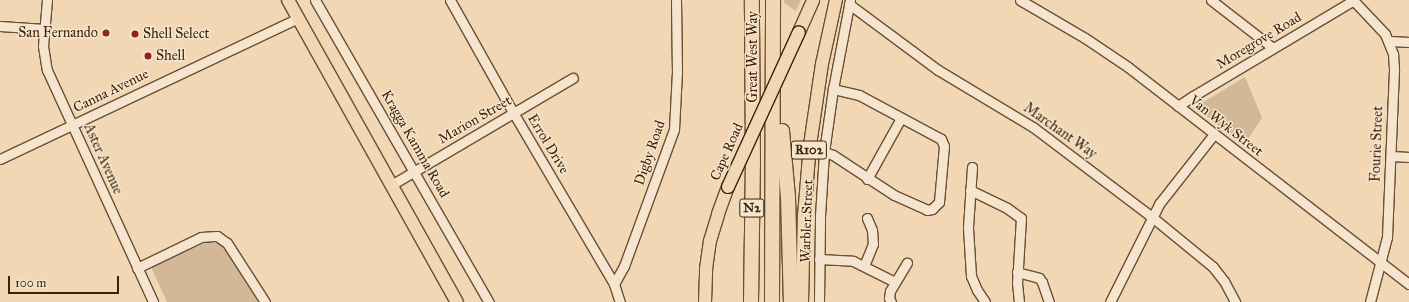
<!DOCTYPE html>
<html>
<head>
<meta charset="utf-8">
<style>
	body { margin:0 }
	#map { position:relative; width:1409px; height:302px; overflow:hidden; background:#f1d7b3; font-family:"IM FELL Great Primer",serif }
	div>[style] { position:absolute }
	.green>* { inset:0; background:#d2b896 }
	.roads { filter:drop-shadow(1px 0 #6a4f32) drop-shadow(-1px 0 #6a4f32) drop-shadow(0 1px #6a4f32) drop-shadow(0 -1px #6a4f32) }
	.minor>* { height:9px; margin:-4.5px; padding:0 4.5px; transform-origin:4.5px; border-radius:4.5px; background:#f6e5ce }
	.major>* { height:12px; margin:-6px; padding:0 6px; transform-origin:6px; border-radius:6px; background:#f1d7b3 }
	.highway>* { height:14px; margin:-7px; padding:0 7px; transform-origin:7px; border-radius:7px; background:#f1d7b3 }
	.bridges { filter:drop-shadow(1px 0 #3d2207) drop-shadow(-1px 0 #3d2207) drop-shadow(0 1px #3d2207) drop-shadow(0 -1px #3d2207) }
	.major-bridge>* { height:12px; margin:-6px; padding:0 6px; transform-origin:6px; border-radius:6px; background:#f1d7b3 }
	.dots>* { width:11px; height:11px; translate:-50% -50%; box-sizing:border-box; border:2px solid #f6e5ce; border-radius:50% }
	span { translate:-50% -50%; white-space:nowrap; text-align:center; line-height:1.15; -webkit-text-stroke:3px #f6e5ce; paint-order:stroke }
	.shield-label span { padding:1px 3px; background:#f6e5ce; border:1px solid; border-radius:3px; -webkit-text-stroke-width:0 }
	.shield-label { font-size:13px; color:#3d2207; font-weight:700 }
	.poi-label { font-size:14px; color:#3d2207 }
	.right { translate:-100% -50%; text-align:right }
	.left { translate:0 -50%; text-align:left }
	.street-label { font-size:14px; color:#3d2207 }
	.scale { position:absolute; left:8px; top:276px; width:111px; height:18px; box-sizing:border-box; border:2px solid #3d2207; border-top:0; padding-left:5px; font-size:12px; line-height:14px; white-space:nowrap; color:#3d2207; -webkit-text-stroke:3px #f6e5ce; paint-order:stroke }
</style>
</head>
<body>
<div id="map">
	<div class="green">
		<i style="clip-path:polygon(784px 0,801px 0,796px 11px,784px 3px)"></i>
		<i style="clip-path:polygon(1245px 77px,1262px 118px,1244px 145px,1195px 107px)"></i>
		<i style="clip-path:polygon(210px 241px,222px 245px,259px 302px,167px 302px,151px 267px)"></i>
	</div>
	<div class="roads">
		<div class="minor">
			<i style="left:47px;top:0;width:46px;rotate:95deg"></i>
			<i style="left:43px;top:46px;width:24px;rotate:81deg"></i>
			<i style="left:47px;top:70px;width:255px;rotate:65.4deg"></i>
			<i style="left:315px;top:0;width:349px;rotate:60.1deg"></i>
			<i style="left:450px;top:0;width:131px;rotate:60.7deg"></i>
			<i style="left:514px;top:114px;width:197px;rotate:59.5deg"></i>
			<i style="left:614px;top:284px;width:19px;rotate:72deg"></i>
			<i style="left:1020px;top:0;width:75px;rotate:30.3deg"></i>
			<i style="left:1085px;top:38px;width:52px;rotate:34deg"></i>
			<i style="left:1128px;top:67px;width:355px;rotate:37.7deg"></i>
			<i style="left:1211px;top:0;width:78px;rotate:37.7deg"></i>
			<i style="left:1353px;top:0;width:47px;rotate:46.7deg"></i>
			<i style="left:1385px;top:34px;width:22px;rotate:68deg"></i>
			<i style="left:1393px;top:54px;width:16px;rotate:86deg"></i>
			<i style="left:1394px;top:70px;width:167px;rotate:92.4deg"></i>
			<i style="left:1387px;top:237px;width:67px;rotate:104.7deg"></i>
			<i style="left:849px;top:4px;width:111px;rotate:36.6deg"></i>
			<i style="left:938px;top:70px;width:111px;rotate:31deg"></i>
			<i style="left:1033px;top:127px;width:149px;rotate:37.1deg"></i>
			<i style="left:1152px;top:217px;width:79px;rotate:39.3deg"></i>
			<i style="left:1213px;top:267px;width:18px;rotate:52deg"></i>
			<i style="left:1224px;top:281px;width:24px;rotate:62deg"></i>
			<i style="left:0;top:26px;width:45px;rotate:3.8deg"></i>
			<i style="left:1390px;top:41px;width:19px;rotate:3deg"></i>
			<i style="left:1178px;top:106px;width:18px;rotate:-34deg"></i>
			<i style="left:1193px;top:96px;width:187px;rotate:-30.8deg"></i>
			<i style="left:824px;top:152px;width:9px;rotate:18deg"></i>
			<i style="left:833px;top:155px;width:73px;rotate:33.3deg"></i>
			<i style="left:894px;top:195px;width:36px;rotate:24deg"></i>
			<i style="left:927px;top:210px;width:5px;rotate:-11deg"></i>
			<i style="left:932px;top:209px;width:10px;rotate:-45deg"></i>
			<i style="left:939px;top:202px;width:56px;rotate:-84.9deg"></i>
			<i style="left:944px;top:146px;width:8px;rotate:-113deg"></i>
			<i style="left:941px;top:139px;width:93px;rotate:-151.8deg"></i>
			<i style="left:859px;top:95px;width:27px;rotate:-167deg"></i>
			<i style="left:1391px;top:156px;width:18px;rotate:3deg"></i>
			<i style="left:0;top:159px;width:330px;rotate:-25.3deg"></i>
			<i style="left:972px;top:167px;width:61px;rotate:93.8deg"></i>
			<i style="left:968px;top:228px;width:48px;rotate:86.4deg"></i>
			<i style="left:971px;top:276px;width:15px;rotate:67deg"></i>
			<i style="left:977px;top:290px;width:14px;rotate:56deg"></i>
			<i style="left:867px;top:179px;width:70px;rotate:-60.9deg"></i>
			<i style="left:391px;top:185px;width:211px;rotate:-30.5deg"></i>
			<i style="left:970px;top:190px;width:41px;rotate:25.9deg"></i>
			<i style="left:1007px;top:208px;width:17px;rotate:36deg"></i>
			<i style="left:1021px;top:218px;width:65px;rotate:93.5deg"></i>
			<i style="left:1017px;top:283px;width:19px;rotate:84deg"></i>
			<i style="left:819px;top:259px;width:34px;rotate:3deg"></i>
			<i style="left:853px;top:261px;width:47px;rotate:26.6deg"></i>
			<i style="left:864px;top:266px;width:24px;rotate:-68deg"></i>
			<i style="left:873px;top:244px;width:14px;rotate:-94deg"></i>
			<i style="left:872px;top:230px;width:13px;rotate:-113deg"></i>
			<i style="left:137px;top:268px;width:71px;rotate:-25.8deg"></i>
			<i style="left:201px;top:237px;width:16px;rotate:-4deg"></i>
			<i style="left:217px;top:236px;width:12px;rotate:35deg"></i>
			<i style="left:227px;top:243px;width:70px;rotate:57.2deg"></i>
			<i style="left:1017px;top:272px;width:23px;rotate:15deg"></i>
			<i style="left:1039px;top:278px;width:5px;rotate:53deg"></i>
			<i style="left:1042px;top:282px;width:21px;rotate:71deg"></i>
			<i style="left:614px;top:284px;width:21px;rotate:-61deg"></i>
			<i style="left:624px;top:266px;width:146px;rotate:-69.9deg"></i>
			<i style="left:674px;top:129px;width:57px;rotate:-87deg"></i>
			<i style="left:677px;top:72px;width:72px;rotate:-90.8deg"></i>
			<i style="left:819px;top:302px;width:86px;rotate:-89.3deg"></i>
			<i style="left:820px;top:216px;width:64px;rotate:-86.4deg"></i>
			<i style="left:824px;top:152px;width:64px;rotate:-81.9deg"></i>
			<i style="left:833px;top:89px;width:91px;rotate:-79.2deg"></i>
			<i style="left:891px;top:302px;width:4px;rotate:-117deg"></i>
			<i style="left:889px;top:298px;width:7px;rotate:-82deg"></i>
			<i style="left:890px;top:291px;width:33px;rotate:-59deg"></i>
			<i style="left:1110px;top:302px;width:110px;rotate:-63.4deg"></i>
			<i style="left:1159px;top:204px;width:89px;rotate:-51.8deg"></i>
		</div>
		<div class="major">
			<i style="left:288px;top:0;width:346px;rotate:60.8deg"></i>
			<i style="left:799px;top:32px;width:35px;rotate:-66deg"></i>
			<i style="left:705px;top:302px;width:33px;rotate:-88deg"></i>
			<i style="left:706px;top:269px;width:28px;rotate:-82deg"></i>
			<i style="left:710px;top:241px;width:28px;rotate:-73deg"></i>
			<i style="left:718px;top:214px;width:29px;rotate:-70deg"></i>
			<i style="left:802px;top:302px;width:86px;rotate:-88.7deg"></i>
			<i style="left:804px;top:216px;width:71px;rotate:-85.2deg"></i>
			<i style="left:810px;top:145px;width:82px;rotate:-81.6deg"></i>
			<i style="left:822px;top:64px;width:66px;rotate:-77.7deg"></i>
		</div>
		<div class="highway">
			<i style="left:782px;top:131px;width:66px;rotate:84.8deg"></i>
			<i style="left:788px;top:197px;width:105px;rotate:88.4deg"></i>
			<i style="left:751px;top:302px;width:139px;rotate:-89.2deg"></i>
			<i style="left:753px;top:163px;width:163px;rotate:-90.4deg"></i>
			<i style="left:772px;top:302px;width:302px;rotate:-89.8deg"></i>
		</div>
	</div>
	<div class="bridges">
		<div class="major-bridge">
			<i style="left:728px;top:187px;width:170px;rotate:-65.4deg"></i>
		</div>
	</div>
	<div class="dots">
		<i style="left:106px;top:33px;background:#8f2418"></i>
		<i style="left:135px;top:34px;background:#8f2418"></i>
		<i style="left:148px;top:56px;background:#8f2418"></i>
	</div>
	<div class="shield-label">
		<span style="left:809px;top:150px">R102</span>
		<span style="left:752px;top:208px">N2</span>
	</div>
	<div class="poi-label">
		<span class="right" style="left:98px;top:33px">San Fernando</span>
		<span class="left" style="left:143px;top:34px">Shell Select</span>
		<span class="left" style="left:156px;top:56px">Shell</span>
	</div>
	<div class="street-label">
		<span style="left:1259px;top:41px;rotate:-31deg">Moregrove Road</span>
		<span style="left:753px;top:57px;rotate:-90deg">Great West Way</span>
		<span style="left:111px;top:91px;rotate:-26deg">Canna Avenue</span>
		<span style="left:475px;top:120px;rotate:-30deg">Marion Street</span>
		<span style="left:1226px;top:126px;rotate:38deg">Van Wyk Street</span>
		<span style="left:1060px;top:131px;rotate:35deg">Marchant Way</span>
		<span style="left:415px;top:144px;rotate:60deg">Kragga Kamma Road</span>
		<span style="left:548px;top:144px;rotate:59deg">Errol Drive</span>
		<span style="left:1377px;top:144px;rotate:-88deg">Fourie Street</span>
		<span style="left:727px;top:152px;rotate:-66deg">Cape Road</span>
		<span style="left:650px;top:153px;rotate:-71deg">Digby Road</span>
		<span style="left:103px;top:159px;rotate:66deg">Aster Avenue</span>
		<span style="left:807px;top:221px;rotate:-88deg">Warbler Street</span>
	</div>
	<div class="scale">100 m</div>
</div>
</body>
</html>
